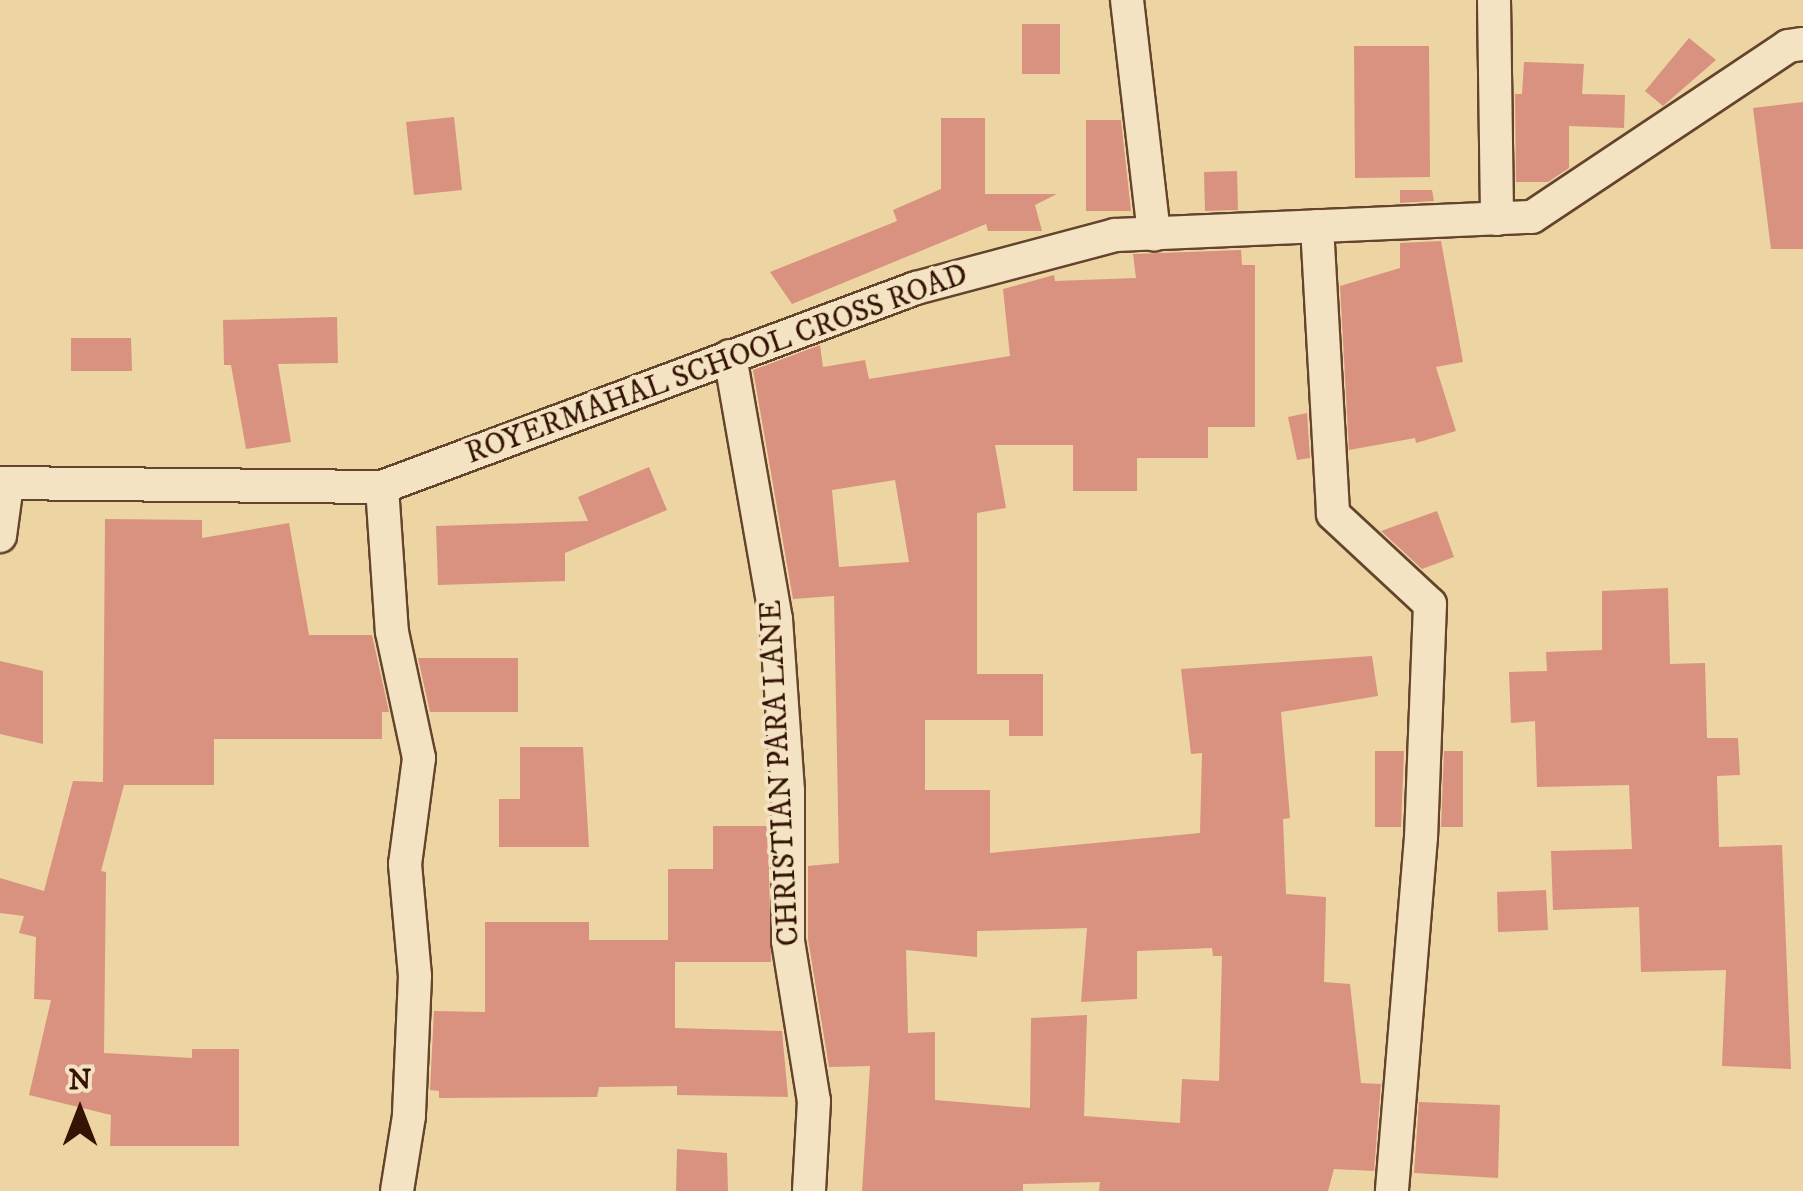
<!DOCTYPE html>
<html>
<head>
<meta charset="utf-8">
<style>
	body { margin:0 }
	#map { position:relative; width:1803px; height:1191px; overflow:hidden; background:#ecd4a3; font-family:"IM FELL DW Pica",serif }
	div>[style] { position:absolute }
	.building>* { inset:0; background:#d9927f }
	.roads { filter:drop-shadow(2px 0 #64442c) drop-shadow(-2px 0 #64442c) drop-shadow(0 2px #64442c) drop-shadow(0 -2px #64442c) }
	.street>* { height:32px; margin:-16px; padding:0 16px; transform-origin:16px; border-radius:16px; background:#f3e3c3 }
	span { translate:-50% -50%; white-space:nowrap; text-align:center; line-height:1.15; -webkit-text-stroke:8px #f3e3c3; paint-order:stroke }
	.street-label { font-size:30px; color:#361405 }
	.north { position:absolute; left:30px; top:1061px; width:100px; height:100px; -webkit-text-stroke:8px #f3e3c3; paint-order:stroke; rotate:0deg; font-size:28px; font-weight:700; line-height:40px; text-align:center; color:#361405 }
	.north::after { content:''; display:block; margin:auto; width:35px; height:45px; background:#361405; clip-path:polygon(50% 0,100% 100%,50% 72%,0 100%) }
</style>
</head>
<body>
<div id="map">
	<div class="building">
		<i style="clip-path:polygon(1022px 24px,1060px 24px,1060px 74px,1022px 74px)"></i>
		<i style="clip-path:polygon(1689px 38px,1716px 60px,1663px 106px,1645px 91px)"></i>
		<i style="clip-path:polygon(1354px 46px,1429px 46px,1430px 177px,1355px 178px)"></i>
		<i style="clip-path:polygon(1524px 62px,1584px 64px,1582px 94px,1625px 95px,1624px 128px,1569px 126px,1569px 168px,1548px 182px,1516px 182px,1515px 94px,1522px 94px)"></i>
		<i style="clip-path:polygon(1803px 102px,1803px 249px,1771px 249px,1753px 108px)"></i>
		<i style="clip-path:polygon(454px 117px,462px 190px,414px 195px,406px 122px)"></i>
		<i style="clip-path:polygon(941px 118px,985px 118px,985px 194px,1057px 194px,1035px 205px,1042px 231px,988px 231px,986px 224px,792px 304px,770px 272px,897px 221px,893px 210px,941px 189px)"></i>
		<i style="clip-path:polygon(1086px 120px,1121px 120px,1131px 211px,1086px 211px)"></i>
		<i style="clip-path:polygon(1237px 171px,1238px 210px,1205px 211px,1204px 172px)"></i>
		<i style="clip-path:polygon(1400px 190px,1432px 190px,1434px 201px,1400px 203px)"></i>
		<i style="clip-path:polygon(1441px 241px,1463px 362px,1436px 367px,1456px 431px,1416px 443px,1415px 438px,1349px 450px,1340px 286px,1400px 268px,1400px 243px)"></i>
		<i style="clip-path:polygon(evenodd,1241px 250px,1242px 265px,1255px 265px,1255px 427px,1208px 427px,1208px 458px,1137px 458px,1137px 491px,1073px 491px,1073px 445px,995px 445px,1006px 508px,977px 513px,977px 674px,1043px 674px,1043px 736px,1009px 736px,1009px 720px,925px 720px,925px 790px,990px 790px,990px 853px,1200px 833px,1202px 753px,1191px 754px,1181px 669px,1372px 656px,1378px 696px,1281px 712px,1290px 818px,1283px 819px,1286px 894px,1326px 897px,1324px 982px,1350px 984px,1361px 1083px,1381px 1084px,1374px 1171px,1334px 1169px,1328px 1191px,1099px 1191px,1100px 1182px,1023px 1184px,1023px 1191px,862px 1191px,870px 1066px,829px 1067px,808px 939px,808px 866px,839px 863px,834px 596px,793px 599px,753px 370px,820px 345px,823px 367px,865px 360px,869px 379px,1010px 356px,1003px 289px,1054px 275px,1055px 281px,1136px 278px,1133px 254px,1241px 250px,895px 480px,909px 562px,839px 567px,832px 490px,895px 480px,1241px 250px,1087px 928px,1081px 1002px,1137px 999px,1137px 951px,1212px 948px,1213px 956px,1222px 956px,1219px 1081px,1182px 1079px,1180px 1123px,1084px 1116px,1087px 1015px,1031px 1018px,1030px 1108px,935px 1100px,935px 1032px,908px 1033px,906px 950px,977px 957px,977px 931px,1087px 928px)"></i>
		<i style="clip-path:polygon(337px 317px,338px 363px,278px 364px,291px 442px,246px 449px,231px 365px,224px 365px,223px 320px)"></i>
		<i style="clip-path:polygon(71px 338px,131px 338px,132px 371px,71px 371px)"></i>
		<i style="clip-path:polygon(1307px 413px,1310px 458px,1297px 460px,1288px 417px)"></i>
		<i style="clip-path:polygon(649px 467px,667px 510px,565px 553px,565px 581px,438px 585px,436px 526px,588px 521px,578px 497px)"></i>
		<i style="clip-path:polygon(1437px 511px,1454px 557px,1422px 569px,1381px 531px)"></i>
		<i style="clip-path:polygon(105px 519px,202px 520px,202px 538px,289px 523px,309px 635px,372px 635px,389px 712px,382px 712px,382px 739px,214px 739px,214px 785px,124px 785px,101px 871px,106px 872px,104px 1053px,192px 1058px,192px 1049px,239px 1049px,239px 1146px,110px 1146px,111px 1115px,29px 1095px,51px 1000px,34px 999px,36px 937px,19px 933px,24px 916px,0 913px,0 878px,44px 891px,73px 781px,103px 782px)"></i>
		<i style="clip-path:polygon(1668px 588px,1670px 664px,1705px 663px,1707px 738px,1738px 738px,1740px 775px,1717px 776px,1719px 847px,1782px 845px,1791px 1069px,1722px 1066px,1726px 970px,1641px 972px,1639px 907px,1553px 910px,1551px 851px,1632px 849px,1629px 785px,1537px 787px,1535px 721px,1511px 723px,1509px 672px,1547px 671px,1546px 652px,1602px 650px,1602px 591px)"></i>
		<i style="clip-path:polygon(418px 658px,518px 658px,518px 712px,430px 712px)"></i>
		<i style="clip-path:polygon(0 661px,43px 671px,43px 744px,0 734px)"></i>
		<i style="clip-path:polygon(520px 747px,583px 747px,589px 847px,499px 847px,499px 799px,520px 799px)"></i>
		<i style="clip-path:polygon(1375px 751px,1404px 751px,1401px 827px,1375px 827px)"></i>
		<i style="clip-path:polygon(1444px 751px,1463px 751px,1463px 827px,1441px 827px)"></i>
		<i style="clip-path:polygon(713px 826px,768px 826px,771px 962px,675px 962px,675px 1028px,782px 1031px,788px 1097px,677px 1095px,677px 1086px,599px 1087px,597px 1097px,439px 1098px,439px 1091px,430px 1090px,434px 1011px,485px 1012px,485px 922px,589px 922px,589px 940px,668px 940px,668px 869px,713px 869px)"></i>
		<i style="clip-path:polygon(1546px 890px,1548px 930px,1498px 932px,1497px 892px)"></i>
		<i style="clip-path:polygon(1419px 1102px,1500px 1105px,1498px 1178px,1414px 1173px)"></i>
		<i style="clip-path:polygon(677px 1149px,727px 1153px,728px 1191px,676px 1191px)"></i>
	</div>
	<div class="roads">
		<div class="street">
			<i style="left:1127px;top:0;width:236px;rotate:83.4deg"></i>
			<i style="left:1494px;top:0;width:219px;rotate:89.2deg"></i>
			<i style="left:1317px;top:226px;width:288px;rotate:86.8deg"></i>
			<i style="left:1333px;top:514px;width:132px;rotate:42.9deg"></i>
			<i style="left:1430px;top:604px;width:233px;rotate:92.2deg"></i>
			<i style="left:1421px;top:837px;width:355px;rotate:94.7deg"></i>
			<i style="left:730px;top:356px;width:267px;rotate:80.1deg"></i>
			<i style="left:776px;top:619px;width:172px;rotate:86deg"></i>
			<i style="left:788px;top:791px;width:150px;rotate:90deg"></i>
			<i style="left:788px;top:941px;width:162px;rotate:80.8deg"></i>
			<i style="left:814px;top:1101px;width:90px;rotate:93.2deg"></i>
			<i style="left:0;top:483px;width:382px;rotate:0.6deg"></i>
			<i style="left:382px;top:487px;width:570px;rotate:-20.44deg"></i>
			<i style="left:916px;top:288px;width:206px;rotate:-14.9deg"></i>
			<i style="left:1115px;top:235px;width:417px;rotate:-2.5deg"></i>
			<i style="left:1532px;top:217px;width:308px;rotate:-33.7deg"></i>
			<i style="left:1788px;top:46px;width:15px;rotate:-8deg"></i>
			<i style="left:382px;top:487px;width:145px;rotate:86.1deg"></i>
			<i style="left:392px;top:632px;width:129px;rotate:77.9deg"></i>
			<i style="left:419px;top:758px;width:107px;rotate:97.5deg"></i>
			<i style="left:405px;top:864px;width:112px;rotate:84.9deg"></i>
			<i style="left:415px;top:976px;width:140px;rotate:92.5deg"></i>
			<i style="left:409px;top:1116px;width:76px;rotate:99.1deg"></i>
			<i style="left:0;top:536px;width:52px;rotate:-82.3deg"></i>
		</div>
	</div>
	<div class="street-label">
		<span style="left:717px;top:365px;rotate:-20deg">ROYERMAHAL SCHOOL CROSS ROAD</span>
		<span style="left:781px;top:773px;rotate:-93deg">CHRISTIAN PARA LANE</span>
	</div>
	<div class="north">N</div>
</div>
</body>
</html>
